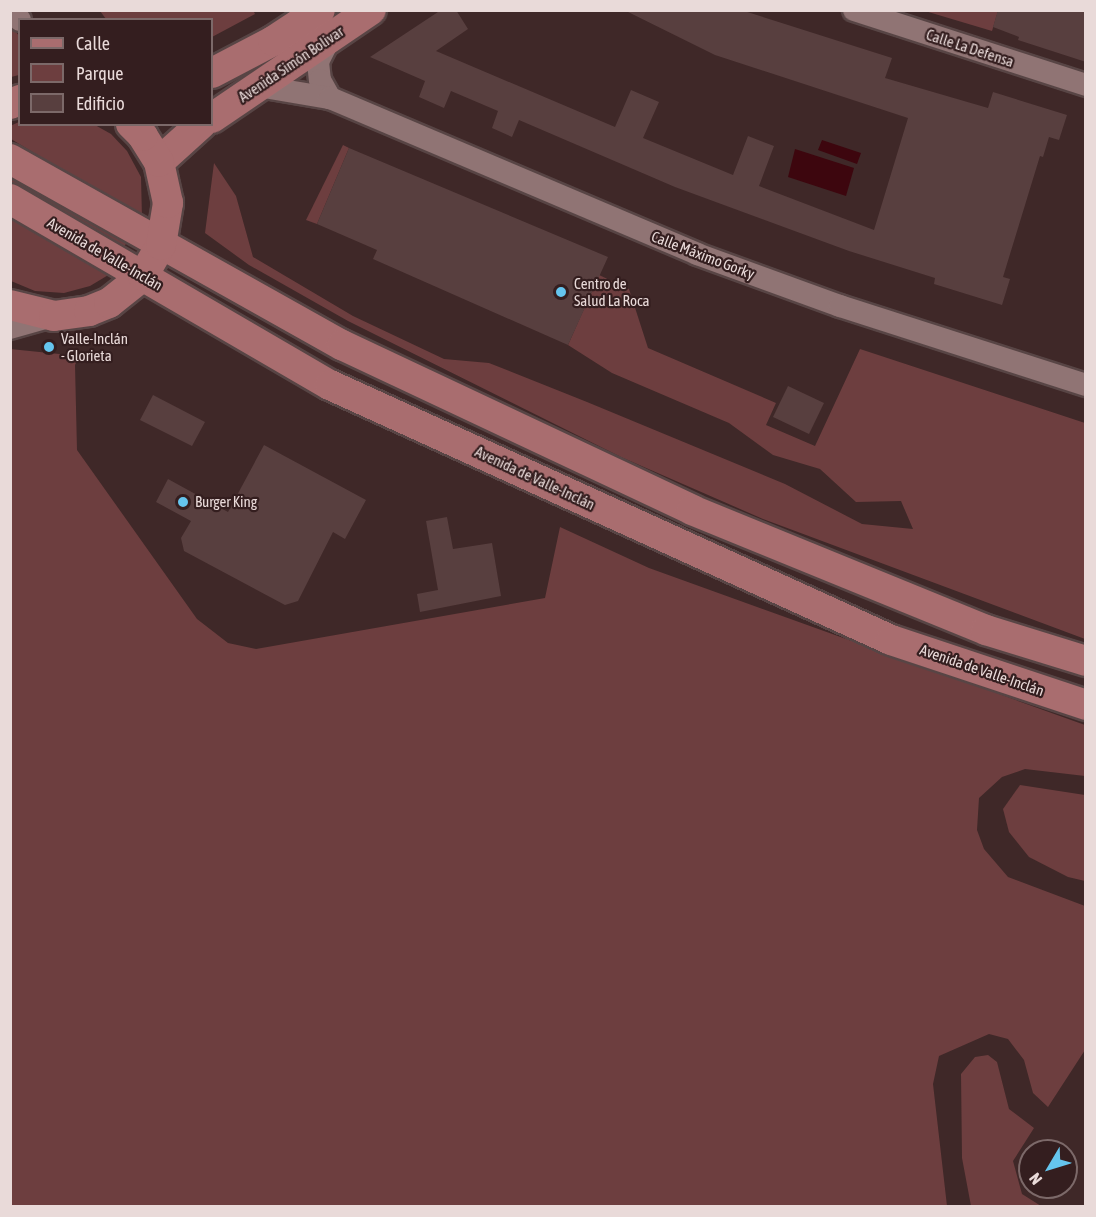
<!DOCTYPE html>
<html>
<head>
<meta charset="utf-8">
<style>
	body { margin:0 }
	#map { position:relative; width:1096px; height:1217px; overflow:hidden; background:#3f2828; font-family:"Asap Condensed",sans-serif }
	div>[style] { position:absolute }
	.green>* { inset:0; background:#6d3e3f }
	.water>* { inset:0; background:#3d060e }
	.building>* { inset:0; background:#583f3f }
	.roads { filter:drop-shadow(2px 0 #584545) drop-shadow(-2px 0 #584545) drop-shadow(0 2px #584545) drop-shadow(0 -2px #584545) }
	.minor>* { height:22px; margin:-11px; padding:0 11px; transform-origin:11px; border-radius:11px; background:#907474 }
	.major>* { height:30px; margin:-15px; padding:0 15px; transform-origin:15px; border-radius:15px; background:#a96d6f }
	.dots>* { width:16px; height:16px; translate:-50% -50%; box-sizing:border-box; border:3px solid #341e1f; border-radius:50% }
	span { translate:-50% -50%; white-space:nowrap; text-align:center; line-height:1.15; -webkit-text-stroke:4.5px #341e1f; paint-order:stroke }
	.street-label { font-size:15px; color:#e9dad9 }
	.poi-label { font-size:15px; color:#e9dad9 }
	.left { translate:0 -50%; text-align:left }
	.frame { position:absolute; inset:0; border:12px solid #e9dad9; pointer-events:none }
	.legend { position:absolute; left:18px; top:18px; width:195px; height:108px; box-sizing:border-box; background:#341e1f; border:2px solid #7c6969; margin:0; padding:8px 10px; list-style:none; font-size:18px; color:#e9dad9 }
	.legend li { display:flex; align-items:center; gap:12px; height:30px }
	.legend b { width:30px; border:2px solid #7c6969 }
	.north { position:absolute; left:1018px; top:1139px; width:60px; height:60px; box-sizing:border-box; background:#341e1f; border:2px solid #7c6969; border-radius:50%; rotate:232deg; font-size:16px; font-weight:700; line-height:24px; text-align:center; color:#e9dad9 }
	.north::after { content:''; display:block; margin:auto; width:21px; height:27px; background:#65c5ee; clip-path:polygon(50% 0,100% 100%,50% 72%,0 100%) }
</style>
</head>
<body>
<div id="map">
	<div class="green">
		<i style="clip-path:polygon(253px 10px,255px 14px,212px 37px,212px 20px,106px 19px,100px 11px)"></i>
		<i style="clip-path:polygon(925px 11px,998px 11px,992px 31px)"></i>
		<i style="clip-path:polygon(11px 26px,20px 37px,19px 75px,11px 77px)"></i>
		<i style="clip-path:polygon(19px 122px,95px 125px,111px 134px,127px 151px,141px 177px,142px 218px,11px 139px,10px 126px)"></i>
		<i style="clip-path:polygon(343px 145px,349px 148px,317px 224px,306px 220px)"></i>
		<i style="clip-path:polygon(214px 163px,236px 196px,253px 257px,353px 316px,444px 359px,489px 363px,587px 402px,785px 484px,862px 524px,913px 529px,901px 501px,856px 502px,820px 469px,773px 455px,729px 423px,612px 373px,568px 345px,599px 275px,629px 289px,648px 348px,776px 403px,766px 425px,815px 446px,860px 349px,1085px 423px,1085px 639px,763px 519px,621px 457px,348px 321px,249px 265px,205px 233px)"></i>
		<i style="clip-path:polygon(11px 173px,128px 241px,121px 251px,11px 185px)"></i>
		<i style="clip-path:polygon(10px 214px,110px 274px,90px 286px,64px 293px,35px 291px,11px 281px)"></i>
		<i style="clip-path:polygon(10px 349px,79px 356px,75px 365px,77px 450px,197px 619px,228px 643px,256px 649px,545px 598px,560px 527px,649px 568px,1085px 725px,1085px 776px,1025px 769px,1002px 777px,979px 798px,977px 830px,984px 849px,1008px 877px,1085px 906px,1085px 1050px,1048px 1107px,1033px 1093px,1024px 1060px,1008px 1039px,989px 1034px,939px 1056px,933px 1084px,947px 1206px,11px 1206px)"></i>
		<i style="clip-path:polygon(1020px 785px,1085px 795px,1085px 881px,1068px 877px,1029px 857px,1009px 832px,1003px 809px)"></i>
		<i style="clip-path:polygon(988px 1055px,997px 1062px,1009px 1109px,1034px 1128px,1013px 1161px,1022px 1194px,1041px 1206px,971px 1206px,962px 1158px,961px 1074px,975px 1057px)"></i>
	</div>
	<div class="water">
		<i style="clip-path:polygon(822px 140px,861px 153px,857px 164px,818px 150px)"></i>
		<i style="clip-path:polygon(795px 149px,854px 168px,846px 196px,788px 177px)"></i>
	</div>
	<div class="building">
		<i style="clip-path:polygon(441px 10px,456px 10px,468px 29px,436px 51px,615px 127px,631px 90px,659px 102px,643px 138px,733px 175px,748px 136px,774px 146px,759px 186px,874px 230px,908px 118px,715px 55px,624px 10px,741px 10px,892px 58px,885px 78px,988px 108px,993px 92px,1067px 115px,1059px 140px,1049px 137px,1043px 157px,1040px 156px,1003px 277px,1010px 279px,1002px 305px,934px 284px,935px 278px,849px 251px,675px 187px,519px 120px,512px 137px,492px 128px,498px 111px,451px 91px,444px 108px,419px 97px,425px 81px,370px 57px)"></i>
		<i style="clip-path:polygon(998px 10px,1086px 10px,1086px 62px,1018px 40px,1019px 37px,993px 27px)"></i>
		<i style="clip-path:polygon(349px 148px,608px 257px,568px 345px,373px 259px,377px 250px,317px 224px)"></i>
		<i style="clip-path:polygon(788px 386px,824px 403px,809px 434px,773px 417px)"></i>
		<i style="clip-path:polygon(153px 395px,205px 422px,192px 446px,140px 420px)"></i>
		<i style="clip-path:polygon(264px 445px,366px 500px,345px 539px,333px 532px,298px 601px,285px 605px,184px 551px,181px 538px,191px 521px,156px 502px,168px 479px,228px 512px)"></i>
		<i style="clip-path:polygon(447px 517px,453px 549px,492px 543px,501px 596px,420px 612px,417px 594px,438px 590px,426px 521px)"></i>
	</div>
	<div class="roads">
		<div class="minor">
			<i style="left:13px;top:10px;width:12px;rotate:55deg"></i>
			<i style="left:854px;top:10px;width:244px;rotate:17.9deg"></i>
			<i style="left:330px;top:38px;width:27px;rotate:117deg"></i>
			<i style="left:318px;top:62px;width:18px;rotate:84deg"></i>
			<i style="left:320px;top:80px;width:21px;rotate:61deg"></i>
			<i style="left:258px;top:86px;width:73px;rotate:9.5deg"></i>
			<i style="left:330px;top:98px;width:399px;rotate:23deg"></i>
			<i style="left:697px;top:254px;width:152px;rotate:20deg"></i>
			<i style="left:840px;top:306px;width:258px;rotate:17.8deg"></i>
			<i style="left:10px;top:328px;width:44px;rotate:-15.9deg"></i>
		</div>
		<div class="major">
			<i style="left:212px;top:73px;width:69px;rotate:-27.7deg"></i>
			<i style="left:273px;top:41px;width:56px;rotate:-33.4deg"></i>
			<i style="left:10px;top:104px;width:11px;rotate:-22deg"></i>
			<i style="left:212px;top:118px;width:192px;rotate:-34.2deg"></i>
			<i style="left:10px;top:159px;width:381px;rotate:29.3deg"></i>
			<i style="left:342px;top:345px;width:387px;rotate:25.2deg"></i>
			<i style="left:692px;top:510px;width:318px;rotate:22.2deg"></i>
			<i style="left:986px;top:630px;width:105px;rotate:17.2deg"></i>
			<i style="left:159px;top:162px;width:57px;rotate:-42.1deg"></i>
			<i style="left:10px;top:199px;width:370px;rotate:30.2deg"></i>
			<i style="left:330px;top:385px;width:616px;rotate:24.44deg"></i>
			<i style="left:891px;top:640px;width:206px;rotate:18.4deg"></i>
			<i style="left:10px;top:305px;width:45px;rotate:14deg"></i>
			<i style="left:54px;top:316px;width:35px;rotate:-8deg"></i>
			<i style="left:89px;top:311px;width:22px;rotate:-22deg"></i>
			<i style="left:109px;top:303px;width:43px;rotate:-38.5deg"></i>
			<i style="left:143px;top:276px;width:36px;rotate:-60deg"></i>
			<i style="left:161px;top:245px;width:43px;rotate:-80.5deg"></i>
			<i style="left:168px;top:203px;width:42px;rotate:-102.4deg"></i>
			<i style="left:159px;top:162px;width:31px;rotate:-122deg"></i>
			<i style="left:143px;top:136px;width:17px;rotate:-135deg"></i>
		</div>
	</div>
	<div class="dots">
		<i style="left:561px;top:292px;background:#65c5ee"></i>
		<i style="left:49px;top:347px;background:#65c5ee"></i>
		<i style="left:183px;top:502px;background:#65c5ee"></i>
	</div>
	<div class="street-label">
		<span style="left:970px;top:48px;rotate:18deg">Calle La Defensa</span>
		<span style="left:291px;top:64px;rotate:-34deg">Avenida Simón Bolivar</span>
		<span style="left:105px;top:254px;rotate:30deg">Avenida de Valle-Inclán</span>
		<span style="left:703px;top:255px;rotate:21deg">Calle Máximo Gorky</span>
		<span style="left:535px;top:478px;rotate:25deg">Avenida de Valle-Inclán</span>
		<span style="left:982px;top:670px;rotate:19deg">Avenida de Valle-Inclán</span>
	</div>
	<div class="poi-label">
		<span class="left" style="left:574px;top:292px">Centro de<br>Salud La Roca</span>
		<span class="left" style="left:61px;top:347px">Valle-Inclán<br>- Glorieta</span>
		<span class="left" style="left:195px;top:502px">Burger King</span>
	</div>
	<div class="frame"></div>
	<ul class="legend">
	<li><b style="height:8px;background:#a96d6f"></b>Calle</li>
	<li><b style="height:16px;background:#6d3e3f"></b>Parque</li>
	<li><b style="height:16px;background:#583f3f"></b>Edificio</li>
	</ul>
	<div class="north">N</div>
</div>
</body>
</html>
